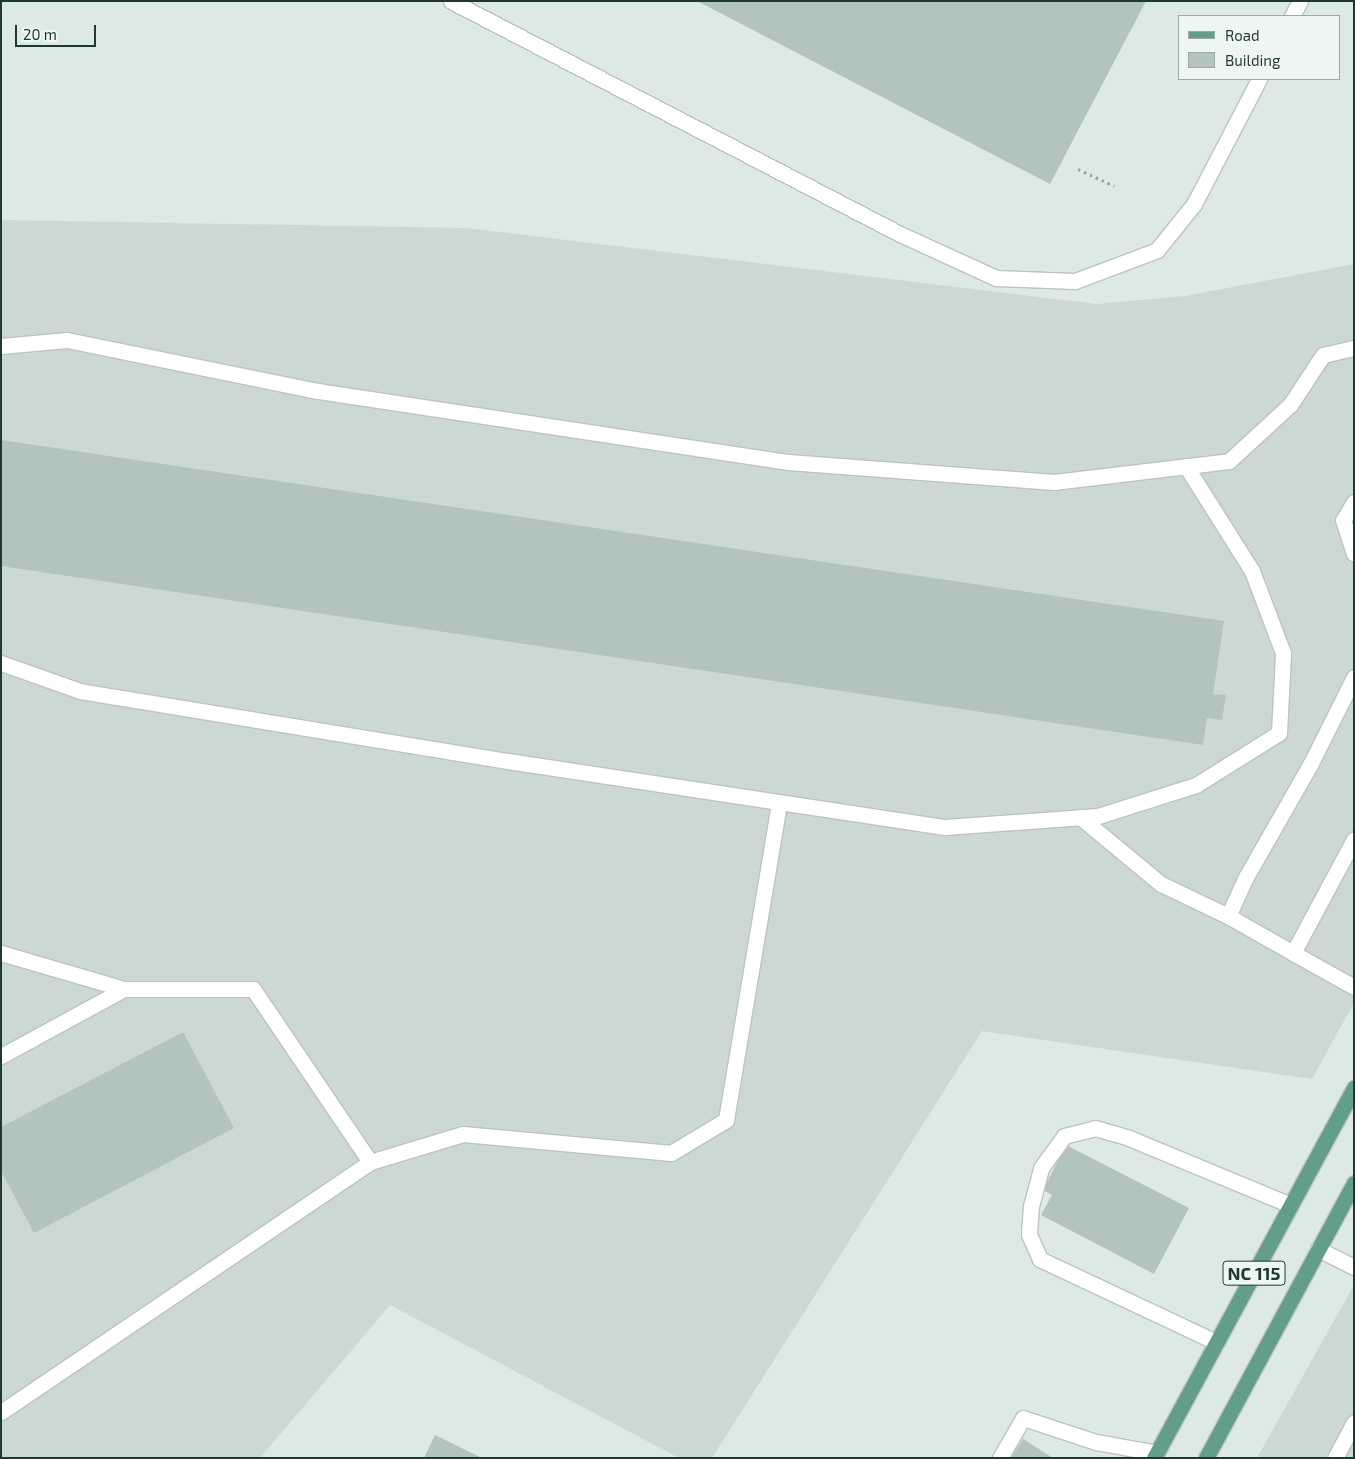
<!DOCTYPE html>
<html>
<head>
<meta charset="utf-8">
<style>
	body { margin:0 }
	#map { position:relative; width:1355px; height:1459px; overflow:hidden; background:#dde9e3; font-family:"Exo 2",sans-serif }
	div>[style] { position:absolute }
	.built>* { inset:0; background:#ccd9d2 }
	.building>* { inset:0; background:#b3c4bc }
	.path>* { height:3px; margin-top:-1.5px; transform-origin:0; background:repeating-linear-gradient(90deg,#7ead9a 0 2.5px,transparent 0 6.5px) }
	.roads { filter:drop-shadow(1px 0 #bcc3c1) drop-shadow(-1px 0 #bcc3c1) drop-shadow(0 1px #bcc3c1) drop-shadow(0 -1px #bcc3c1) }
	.lane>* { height:15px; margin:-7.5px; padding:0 7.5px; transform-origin:7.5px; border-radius:7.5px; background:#fff }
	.primary>* { height:15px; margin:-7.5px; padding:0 7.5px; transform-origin:7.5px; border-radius:7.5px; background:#629e8a }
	span { translate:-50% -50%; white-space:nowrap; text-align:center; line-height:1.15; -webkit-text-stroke:4.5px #eef6f1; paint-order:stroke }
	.shield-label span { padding:1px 4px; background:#eef6f1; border:1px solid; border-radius:4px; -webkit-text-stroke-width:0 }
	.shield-label { font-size:18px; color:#1f3830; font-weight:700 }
	.frame { position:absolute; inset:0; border:2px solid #1f3830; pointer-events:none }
	.legend { position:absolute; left:1178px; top:15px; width:162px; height:65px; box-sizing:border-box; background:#eef6f1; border:1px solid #9baaa4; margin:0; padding:6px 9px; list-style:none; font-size:15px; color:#1f3830 }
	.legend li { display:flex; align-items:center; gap:10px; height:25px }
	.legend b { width:25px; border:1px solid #9baaa4 }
	.scale { position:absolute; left:15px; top:25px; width:81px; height:22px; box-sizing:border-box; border:2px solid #1f3830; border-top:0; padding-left:6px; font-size:15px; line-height:18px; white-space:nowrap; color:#1f3830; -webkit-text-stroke:4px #eef6f1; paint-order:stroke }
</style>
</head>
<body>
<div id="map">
	<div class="built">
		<i style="clip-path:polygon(1px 220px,467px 228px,1097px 304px,1185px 296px,1354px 264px,1354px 1003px,1312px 1079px,982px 1031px,712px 1458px,679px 1458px,390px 1305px,260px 1458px,1px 1458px)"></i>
		<i style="clip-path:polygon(1354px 1285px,1354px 1458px,1257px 1458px)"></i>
	</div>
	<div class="building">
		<i style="clip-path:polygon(697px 1px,1146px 1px,1050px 184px)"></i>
		<i style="clip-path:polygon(1px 440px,1224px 621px,1213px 694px,1226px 695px,1222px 720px,1207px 718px,1203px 745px,1px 566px)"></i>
		<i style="clip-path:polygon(183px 1032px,234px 1128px,34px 1233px,1px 1171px,1px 1127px)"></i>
		<i style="clip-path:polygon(1066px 1145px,1189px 1208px,1154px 1274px,1041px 1215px,1052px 1195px,1043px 1190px)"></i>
		<i style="clip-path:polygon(435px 1435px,482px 1458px,424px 1458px)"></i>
		<i style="clip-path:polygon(1023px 1439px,1053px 1458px,1011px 1458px)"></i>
	</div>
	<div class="path">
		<i style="left:1078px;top:169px;width:40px;rotate:25deg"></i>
	</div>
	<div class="roads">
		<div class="lane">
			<i style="left:451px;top:1px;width:506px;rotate:27.43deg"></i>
			<i style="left:900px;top:234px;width:106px;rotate:24.6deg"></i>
			<i style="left:996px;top:278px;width:79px;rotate:2.2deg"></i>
			<i style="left:1075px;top:281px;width:88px;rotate:-20.7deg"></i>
			<i style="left:1157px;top:250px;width:59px;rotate:-51.2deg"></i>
			<i style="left:1194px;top:204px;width:141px;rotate:-62.5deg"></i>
			<i style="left:1292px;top:16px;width:17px;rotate:-62deg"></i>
			<i style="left:1px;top:346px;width:66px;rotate:-5.2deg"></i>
			<i style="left:67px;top:340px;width:256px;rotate:11.5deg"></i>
			<i style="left:318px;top:391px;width:475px;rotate:8.6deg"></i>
			<i style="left:788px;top:462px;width:267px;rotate:4.3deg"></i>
			<i style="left:1054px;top:482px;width:176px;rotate:-6.8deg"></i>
			<i style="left:1229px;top:461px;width:83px;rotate:-42.6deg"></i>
			<i style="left:1290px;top:405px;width:60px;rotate:-56.6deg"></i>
			<i style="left:1323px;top:355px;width:32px;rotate:-13deg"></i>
			<i style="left:1354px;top:502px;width:21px;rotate:121deg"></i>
			<i style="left:1343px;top:520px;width:35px;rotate:72deg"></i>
			<i style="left:1px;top:663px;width:84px;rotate:19.5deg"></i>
			<i style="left:80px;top:691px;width:434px;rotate:9.3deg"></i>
			<i style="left:508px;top:761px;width:442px;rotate:8.6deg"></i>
			<i style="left:945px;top:827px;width:153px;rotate:-4.1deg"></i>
			<i style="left:1098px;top:816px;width:103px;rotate:-17.6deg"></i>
			<i style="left:1196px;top:785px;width:98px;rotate:-32.1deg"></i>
			<i style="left:1279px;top:733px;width:80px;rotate:-87.1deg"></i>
			<i style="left:1283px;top:653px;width:88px;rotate:-110.7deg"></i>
			<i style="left:1252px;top:571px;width:124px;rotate:-122.2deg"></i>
			<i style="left:1080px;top:817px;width:105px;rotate:39.6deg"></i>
			<i style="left:1161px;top:884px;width:74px;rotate:25.5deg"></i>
			<i style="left:1228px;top:916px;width:75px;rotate:29.6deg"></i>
			<i style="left:1293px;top:953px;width:129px;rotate:-61.8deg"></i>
			<i style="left:1228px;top:916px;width:43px;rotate:-65.2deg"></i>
			<i style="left:1246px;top:877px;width:131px;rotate:-60.3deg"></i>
			<i style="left:1311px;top:763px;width:96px;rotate:-63.4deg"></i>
			<i style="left:1px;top:953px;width:128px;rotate:16.3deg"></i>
			<i style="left:124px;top:989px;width:129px"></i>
			<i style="left:253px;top:989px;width:209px;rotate:55.9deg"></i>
			<i style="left:1293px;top:953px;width:70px;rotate:29.1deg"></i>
			<i style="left:1px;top:1056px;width:140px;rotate:-28.6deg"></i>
			<i style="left:1318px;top:1249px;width:40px;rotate:26.6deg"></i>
			<i style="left:1216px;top:1342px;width:195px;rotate:-154.8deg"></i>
			<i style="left:1040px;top:1259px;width:27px;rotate:-114deg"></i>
			<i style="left:1029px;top:1234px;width:28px;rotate:-86deg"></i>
			<i style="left:1031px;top:1206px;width:39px;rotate:-75deg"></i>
			<i style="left:1041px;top:1168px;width:39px;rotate:-54deg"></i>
			<i style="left:1064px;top:1136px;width:32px;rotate:-14deg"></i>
			<i style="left:1095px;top:1128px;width:35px;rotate:16deg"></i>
			<i style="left:1129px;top:1138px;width:175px;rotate:22.5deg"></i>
			<i style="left:1px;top:1412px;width:446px;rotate:-34.1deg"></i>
			<i style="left:370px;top:1162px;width:97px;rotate:-16.8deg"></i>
			<i style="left:463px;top:1134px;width:209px;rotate:5.2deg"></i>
			<i style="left:671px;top:1153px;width:64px;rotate:-31deg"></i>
			<i style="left:726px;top:1120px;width:322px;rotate:-80.5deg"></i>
			<i style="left:1000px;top:1458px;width:46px;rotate:-60.1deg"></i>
			<i style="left:1023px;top:1418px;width:77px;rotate:18.2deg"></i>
			<i style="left:1096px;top:1442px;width:62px;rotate:10.2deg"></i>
			<i style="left:1335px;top:1458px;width:40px;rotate:-62deg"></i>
		</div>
		<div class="primary">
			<i style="left:1154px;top:1458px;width:421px;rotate:-61.6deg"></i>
			<i style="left:1206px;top:1458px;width:312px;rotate:-61.7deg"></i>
		</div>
	</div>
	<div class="shield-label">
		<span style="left:1254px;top:1273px">NC 115</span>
	</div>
	<div class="frame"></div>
	<ul class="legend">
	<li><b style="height:6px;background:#629e8a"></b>Road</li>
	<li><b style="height:14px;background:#b3c4bc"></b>Building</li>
	</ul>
	<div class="scale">20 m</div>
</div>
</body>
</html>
